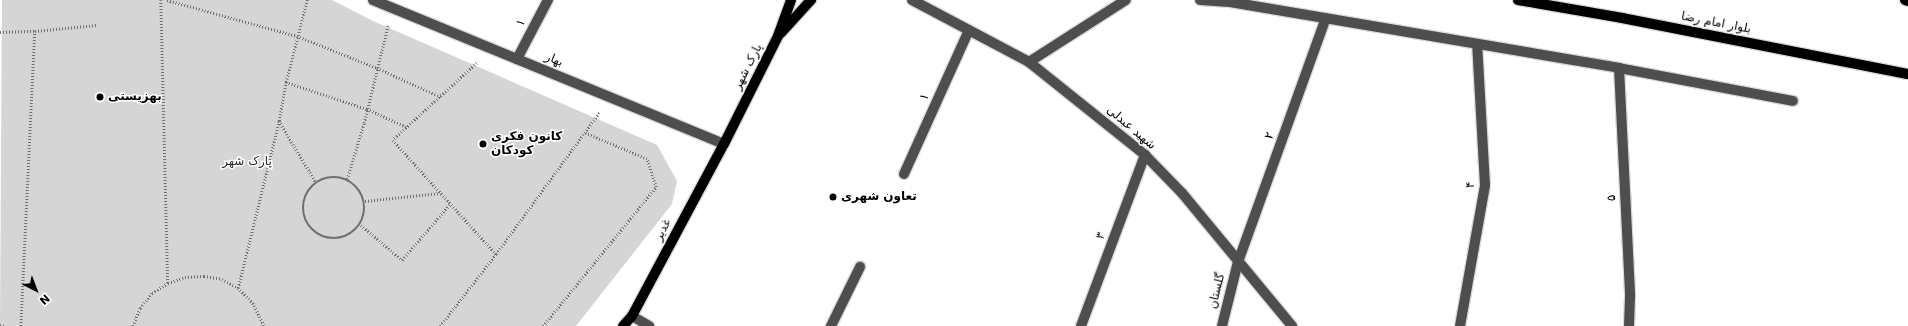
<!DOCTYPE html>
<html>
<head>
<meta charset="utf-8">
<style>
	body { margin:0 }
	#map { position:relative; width:1908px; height:326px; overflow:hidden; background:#fff; font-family:"DejaVu Sans",Cairo,sans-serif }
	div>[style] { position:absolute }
	.green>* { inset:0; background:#d5d5d5 }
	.path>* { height:2.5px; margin-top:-1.25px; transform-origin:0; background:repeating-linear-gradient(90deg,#707070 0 1px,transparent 0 3px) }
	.path>.ring { margin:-1.25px; padding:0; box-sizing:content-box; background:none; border:2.5px solid #707070; border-radius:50% }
	.roads { filter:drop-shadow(1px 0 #dbdbdb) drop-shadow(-1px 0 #dbdbdb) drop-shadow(0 1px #dbdbdb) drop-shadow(0 -1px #dbdbdb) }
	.minor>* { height:10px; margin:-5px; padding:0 5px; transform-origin:5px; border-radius:5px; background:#4e4e4e }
	.major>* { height:10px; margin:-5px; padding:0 5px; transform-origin:5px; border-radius:5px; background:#000 }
	.dots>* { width:11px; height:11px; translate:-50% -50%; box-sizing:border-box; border:2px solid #fff; border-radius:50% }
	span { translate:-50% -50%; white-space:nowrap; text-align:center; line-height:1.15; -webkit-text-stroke:3px #fff; paint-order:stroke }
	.street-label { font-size:12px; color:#000 }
	.poi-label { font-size:12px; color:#000; font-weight:700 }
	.left { translate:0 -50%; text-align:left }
	.park-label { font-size:12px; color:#2c2c2c }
	.north { position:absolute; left:16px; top:270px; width:40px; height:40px; -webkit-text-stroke:3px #fff; paint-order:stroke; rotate:138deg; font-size:11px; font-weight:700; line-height:16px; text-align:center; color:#000 }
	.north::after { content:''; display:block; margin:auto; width:14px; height:18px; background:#000; clip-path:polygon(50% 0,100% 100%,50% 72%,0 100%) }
</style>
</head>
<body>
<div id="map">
	<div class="green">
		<i style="clip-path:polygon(2px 0,332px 0,373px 21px,657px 145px,677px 181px,672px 204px,576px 326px,0 326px)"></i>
	</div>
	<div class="path">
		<i style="left:161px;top:0;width:283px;rotate:88.6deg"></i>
		<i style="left:167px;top:0;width:135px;rotate:15.5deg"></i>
		<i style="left:297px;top:36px;width:86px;rotate:21.8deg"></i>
		<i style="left:377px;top:68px;width:70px;rotate:24.4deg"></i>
		<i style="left:35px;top:31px;width:62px;rotate:-5.5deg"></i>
		<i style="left:0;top:32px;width:35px;rotate:-2deg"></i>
		<i style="left:35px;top:31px;width:295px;rotate:92.7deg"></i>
		<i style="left:477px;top:63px;width:114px;rotate:137.5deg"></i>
		<i style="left:393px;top:140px;width:154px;rotate:47.9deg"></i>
		<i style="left:286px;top:82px;width:85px;rotate:18.4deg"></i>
		<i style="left:367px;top:109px;width:44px;rotate:24.2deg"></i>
		<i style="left:279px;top:121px;width:71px;rotate:58.8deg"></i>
		<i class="ring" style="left:303px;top:177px;width:59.5px;height:59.5px"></i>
		<i style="left:347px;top:179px;width:59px;rotate:-73.1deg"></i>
		<i style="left:364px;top:123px;width:101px;rotate:-76.2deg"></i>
		<i style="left:365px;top:201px;width:75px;rotate:-6.1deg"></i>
		<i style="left:361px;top:225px;width:54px;rotate:40.5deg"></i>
		<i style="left:402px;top:260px;width:74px;rotate:-49.4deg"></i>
		<i style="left:238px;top:288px;width:172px;rotate:-76.2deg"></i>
		<i style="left:279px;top:121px;width:40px;rotate:-80deg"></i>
		<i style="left:286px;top:82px;width:85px;rotate:-75.6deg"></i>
		<i style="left:0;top:325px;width:4px;rotate:14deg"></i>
		<i style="left:133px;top:326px;width:19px;rotate:-69deg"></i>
		<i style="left:140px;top:308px;width:19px;rotate:-51deg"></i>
		<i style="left:152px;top:293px;width:19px;rotate:-32deg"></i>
		<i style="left:168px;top:283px;width:18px;rotate:-19deg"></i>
		<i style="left:185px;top:277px;width:19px;rotate:-3deg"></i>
		<i style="left:204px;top:276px;width:18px;rotate:9deg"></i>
		<i style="left:222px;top:279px;width:18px;rotate:29deg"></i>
		<i style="left:238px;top:288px;width:21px;rotate:45deg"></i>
		<i style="left:253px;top:303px;width:25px;rotate:64deg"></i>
		<i style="left:440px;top:326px;width:91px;rotate:-52.1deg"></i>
		<i style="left:496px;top:254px;width:175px;rotate:-53.9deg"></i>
		<i style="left:543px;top:326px;width:179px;rotate:-50.9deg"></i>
		<i style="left:656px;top:187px;width:29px;rotate:-108deg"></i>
		<i style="left:647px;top:159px;width:67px;rotate:-157.2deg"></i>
	</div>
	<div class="roads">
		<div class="minor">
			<i style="left:373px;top:0;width:379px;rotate:22.3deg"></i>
			<i style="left:912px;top:0;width:132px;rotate:27.9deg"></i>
			<i style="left:1029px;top:62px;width:149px;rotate:38.7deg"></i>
			<i style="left:1145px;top:155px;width:53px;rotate:45.8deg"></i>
			<i style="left:1182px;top:193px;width:173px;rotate:50.4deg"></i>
			<i style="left:1200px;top:0;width:30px;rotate:4deg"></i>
			<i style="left:1230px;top:2px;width:395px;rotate:9.6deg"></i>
			<i style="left:1619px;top:68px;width:177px;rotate:10.7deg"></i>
			<i style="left:517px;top:59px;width:67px;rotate:-62.3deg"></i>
			<i style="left:1029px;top:62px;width:115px;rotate:-32.6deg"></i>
			<i style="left:1619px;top:68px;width:229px;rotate:87.2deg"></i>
			<i style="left:1630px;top:297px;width:29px;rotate:92deg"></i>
			<i style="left:904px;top:174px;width:158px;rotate:-65.7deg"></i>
			<i style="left:632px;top:316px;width:20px;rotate:30deg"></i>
			<i style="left:831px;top:326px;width:66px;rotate:-63.8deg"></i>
			<i style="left:1081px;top:326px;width:183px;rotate:-69.5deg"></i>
			<i style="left:1222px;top:326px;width:66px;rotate:-76deg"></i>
			<i style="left:1238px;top:262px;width:259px;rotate:-70.2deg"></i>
			<i style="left:1460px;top:326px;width:143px;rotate:-79.9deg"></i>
			<i style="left:1485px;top:185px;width:141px;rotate:-93.2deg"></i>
		</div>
		<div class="major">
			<i style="left:1518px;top:0;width:106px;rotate:9.8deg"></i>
			<i style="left:1622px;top:18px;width:291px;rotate:11.1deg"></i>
			<i style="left:1905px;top:0;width:3px;rotate:18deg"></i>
			<i style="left:781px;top:33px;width:45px;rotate:-47.7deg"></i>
			<i style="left:623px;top:326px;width:13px;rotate:-48deg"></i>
			<i style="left:632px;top:316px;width:195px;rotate:-61.9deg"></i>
			<i style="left:724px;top:144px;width:121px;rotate:-63.4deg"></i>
			<i style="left:778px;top:36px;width:38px;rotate:-70deg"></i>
		</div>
	</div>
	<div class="dots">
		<i style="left:100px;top:97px;background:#000"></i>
		<i style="left:483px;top:144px;background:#000"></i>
		<i style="left:833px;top:197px;background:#000"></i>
	</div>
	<div class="street-label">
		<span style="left:521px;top:23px;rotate:-62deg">۱</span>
		<span style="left:1716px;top:23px;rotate:11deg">بلوار امام رضا</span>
		<span style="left:554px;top:60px;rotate:22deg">بهار</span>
		<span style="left:748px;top:67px;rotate:-63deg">پارک شهر</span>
		<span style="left:925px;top:97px;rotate:-66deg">۱</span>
		<span style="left:1131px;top:128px;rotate:40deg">شهید عبدلی</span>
		<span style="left:1270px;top:136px;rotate:-70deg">۲</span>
		<span style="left:1471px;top:185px;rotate:-86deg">۴</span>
		<span style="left:1612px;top:198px;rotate:-93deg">۵</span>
		<span style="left:663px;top:230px;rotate:-62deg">غدیر</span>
		<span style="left:1101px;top:236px;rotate:-70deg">۳</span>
		<span style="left:1217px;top:291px;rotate:-76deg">گلستان</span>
	</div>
	<div class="poi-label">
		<span class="left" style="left:108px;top:97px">بهزیستی</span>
		<span class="left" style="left:491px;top:144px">کانون فکری<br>کودکان</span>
		<span class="left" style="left:841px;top:197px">تعاون شهری</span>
	</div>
	<div class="park-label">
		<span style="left:247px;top:162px">پارک شهر</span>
	</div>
	<div class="north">N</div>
</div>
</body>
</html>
